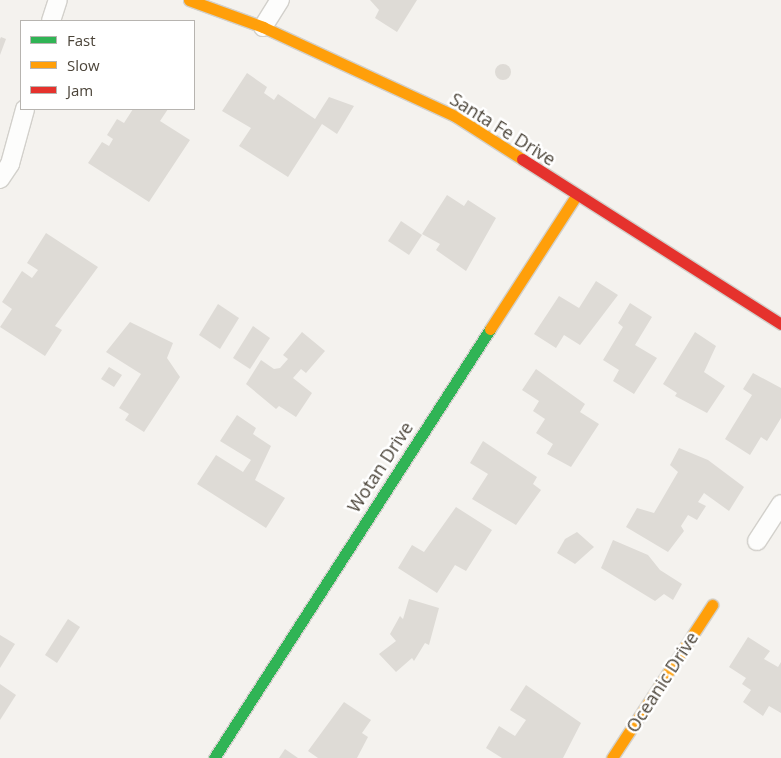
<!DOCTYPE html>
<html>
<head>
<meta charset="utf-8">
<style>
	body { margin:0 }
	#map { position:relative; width:781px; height:758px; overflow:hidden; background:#f4f2ee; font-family:"Open Sans",sans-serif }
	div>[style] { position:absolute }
	.building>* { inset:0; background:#dedbd6 }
	.round { border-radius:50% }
	.roads { filter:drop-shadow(1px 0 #d2d0cb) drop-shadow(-1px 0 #d2d0cb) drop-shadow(0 1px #d2d0cb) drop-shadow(0 -1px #d2d0cb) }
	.street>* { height:18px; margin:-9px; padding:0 9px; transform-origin:9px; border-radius:9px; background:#fdfdfc }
	.fast>* { height:11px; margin:-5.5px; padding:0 5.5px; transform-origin:5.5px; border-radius:5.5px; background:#30b455 }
	.slow>* { height:11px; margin:-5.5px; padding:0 5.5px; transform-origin:5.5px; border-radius:5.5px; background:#ff9f0a }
	.jam>* { height:11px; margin:-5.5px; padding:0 5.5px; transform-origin:5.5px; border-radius:5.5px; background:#e5322d }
	span { translate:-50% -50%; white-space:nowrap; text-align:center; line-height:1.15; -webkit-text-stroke:5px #fff; paint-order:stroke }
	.street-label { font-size:18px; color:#4b4439 }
	.legend { position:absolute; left:20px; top:20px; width:175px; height:90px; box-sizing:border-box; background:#fff; border:1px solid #b7b4b0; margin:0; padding:6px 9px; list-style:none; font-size:15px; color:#4b4439 }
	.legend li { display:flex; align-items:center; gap:10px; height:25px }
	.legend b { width:25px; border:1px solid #b7b4b0 }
</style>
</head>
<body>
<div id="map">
	<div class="building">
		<i style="clip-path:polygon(370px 0,417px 0,397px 32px,375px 18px,379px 10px)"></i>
		<i style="clip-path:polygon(1px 37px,6px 39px,0 55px,0 39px)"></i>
		<i class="round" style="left:495px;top:64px;width:16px;height:16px"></i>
		<i style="clip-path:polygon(247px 73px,267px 87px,264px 93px,274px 100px,278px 94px,315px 119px,329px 97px,354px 106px,337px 134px,322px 124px,288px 177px,239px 146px,251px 128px,222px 111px)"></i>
		<i style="clip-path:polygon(133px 109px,168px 109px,160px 121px,190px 140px,149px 202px,88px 163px,102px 142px,109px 146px,113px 139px,107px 135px,117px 119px,124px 123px)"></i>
		<i style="clip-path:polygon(447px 195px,464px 206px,468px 200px,496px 218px,466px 271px,436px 250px,440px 244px,422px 234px)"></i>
		<i style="clip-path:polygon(401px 221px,422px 235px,409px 255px,388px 241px)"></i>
		<i style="clip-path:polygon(46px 233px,98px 267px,55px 326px,62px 330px,45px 356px,0 327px,12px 309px,2px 302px,22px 271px,32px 278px,38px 270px,27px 263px)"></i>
		<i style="clip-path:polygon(596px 281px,618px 295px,580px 345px,564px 335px,556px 348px,534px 334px,559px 296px,579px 308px)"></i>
		<i style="clip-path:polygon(630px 303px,652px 317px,635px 345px,657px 358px,634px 394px,613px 381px,619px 370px,603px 360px,623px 327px,618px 323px)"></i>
		<i style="clip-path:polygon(218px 304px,239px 318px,220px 349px,199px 335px)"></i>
		<i style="clip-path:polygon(130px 322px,173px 343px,167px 358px,180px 377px,144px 432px,125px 420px,129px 414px,119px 408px,141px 374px,106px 352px)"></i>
		<i style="clip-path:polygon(253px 326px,270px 338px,250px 369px,233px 358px)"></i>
		<i style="clip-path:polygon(302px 332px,325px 351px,306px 373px,301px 369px,293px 378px,312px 393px,296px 417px,279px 406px,276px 409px,246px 384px,261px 360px,274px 369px,280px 368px,288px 359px,283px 355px)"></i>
		<i style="clip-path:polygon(695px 332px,716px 346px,704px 372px,725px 386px,707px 413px,675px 396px,677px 393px,663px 384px)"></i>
		<i style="clip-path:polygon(109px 367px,122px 375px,114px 387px,101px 379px)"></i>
		<i style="clip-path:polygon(536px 369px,585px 404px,580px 412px,599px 424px,571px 467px,547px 454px,553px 444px,536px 433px,545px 419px,533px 411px,539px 401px,522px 390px)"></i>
		<i style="clip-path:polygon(753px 373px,781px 388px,781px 418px,767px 441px,761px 437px,750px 455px,725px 439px,752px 395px,743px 389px)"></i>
		<i style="clip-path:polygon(237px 415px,256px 428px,253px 434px,271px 446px,255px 480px,285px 498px,266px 528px,197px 484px,216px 455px,243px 472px,251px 460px,220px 441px)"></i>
		<i style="clip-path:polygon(483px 441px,537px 477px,533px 484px,541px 490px,516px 525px,472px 499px,488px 474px,470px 463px)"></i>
		<i style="clip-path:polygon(679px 448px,708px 460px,744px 487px,729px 511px,704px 493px,698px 502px,706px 506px,697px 520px,688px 515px,681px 526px,684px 531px,668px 552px,626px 527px,637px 508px,654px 513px,678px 472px,670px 465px)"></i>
		<i style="clip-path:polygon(456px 507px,492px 530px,466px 571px,455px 565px,437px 593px,398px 568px,412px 545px,424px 552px)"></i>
		<i style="clip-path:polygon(577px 532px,594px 547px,575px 564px,557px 553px,565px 539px)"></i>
		<i style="clip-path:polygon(613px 540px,648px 555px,660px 570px,682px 584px,673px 600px,664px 594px,655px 601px,601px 568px)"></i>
		<i style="clip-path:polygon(409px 599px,439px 608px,429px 645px,425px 643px,414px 661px,412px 658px,396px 672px,379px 654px,396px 641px,390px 634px,400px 616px,403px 619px)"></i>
		<i style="clip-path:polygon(68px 619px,80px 627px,57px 663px,45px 655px)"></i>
		<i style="clip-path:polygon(0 635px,15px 644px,0 668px)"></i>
		<i style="clip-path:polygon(748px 637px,770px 651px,764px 659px,778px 667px,781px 662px,781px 713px,769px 706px,763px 716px,743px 702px,751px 690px,742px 684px,746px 678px,729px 667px)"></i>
		<i style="clip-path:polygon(0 684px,16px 695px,0 720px)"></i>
		<i style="clip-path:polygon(526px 685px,581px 723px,563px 758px,502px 758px,486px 748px,499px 726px,515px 736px,526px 720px,510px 710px)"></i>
		<i style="clip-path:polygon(344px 702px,371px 720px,362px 733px,368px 737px,357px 758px,318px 758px,308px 751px)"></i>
		<i style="clip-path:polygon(285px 749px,298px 758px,279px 758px)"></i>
	</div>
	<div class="roads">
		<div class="street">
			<i style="left:51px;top:21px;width:22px;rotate:-72deg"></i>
			<i style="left:263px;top:27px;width:32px;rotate:-58deg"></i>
			<i style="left:0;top:179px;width:18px;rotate:-56deg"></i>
			<i style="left:10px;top:164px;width:57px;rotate:-74.7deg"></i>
			<i style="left:757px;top:541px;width:44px;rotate:-57deg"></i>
		</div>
		<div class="fast">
			<i style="left:214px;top:758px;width:510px;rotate:-57.24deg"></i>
		</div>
		<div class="slow">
			<i style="left:189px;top:0;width:79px;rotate:20deg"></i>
			<i style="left:263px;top:27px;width:212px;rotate:24.9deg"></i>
			<i style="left:455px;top:116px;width:80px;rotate:32.7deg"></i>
			<i style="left:490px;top:329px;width:158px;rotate:-57.1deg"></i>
			<i style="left:612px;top:758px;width:183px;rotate:-56.8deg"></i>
		</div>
		<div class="jam">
			<i style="left:522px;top:159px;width:307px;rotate:32.5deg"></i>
		</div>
	</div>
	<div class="street-label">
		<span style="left:503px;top:129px;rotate:32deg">Santa Fe Drive</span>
		<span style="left:380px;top:467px;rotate:-57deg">Wotan Drive</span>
		<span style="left:662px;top:682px;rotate:-57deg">Oceanic Drive</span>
	</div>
	<ul class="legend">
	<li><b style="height:6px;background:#30b455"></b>Fast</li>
	<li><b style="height:6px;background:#ff9f0a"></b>Slow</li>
	<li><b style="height:6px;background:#e5322d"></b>Jam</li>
	</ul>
</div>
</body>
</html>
